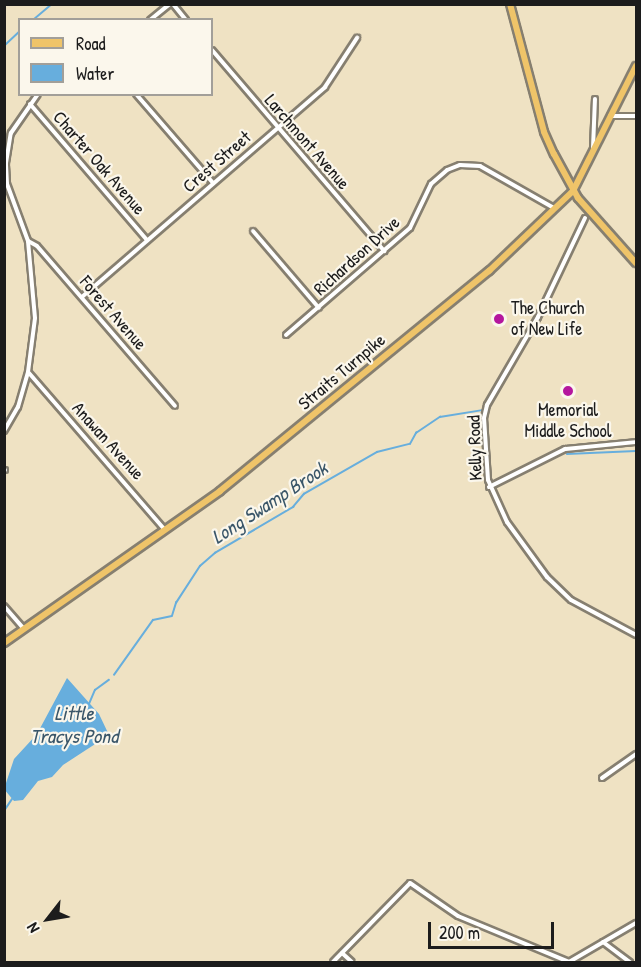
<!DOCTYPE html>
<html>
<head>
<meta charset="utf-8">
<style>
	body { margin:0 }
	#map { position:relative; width:641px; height:967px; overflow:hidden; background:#efe2c3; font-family:"Patrick Hand",sans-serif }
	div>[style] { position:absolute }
	.water>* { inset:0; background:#67aedd }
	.stream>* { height:1.5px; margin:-0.75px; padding:0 0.75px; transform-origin:0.75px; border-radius:0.75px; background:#67aedd }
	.roads { filter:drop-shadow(2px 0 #867f70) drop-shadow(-2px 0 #867f70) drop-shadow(0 2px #867f70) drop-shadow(0 -2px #867f70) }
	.street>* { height:4px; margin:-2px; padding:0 2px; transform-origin:2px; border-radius:2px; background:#fff }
	.primary>* { height:6px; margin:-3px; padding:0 3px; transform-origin:3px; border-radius:3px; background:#efc469 }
	.dots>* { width:16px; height:16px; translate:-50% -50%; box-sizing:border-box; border:3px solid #fbf7ec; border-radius:50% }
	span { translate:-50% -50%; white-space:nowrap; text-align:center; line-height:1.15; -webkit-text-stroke:4.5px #fbf7ec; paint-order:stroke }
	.street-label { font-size:18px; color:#1c1c1c }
	.poi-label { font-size:18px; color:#1c1c1c }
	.left { translate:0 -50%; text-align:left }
	.water-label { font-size:20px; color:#3a5669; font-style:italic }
	.frame { position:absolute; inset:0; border:6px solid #1c1c1c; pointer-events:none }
	.legend { position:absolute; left:18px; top:18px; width:195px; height:78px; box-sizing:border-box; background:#fbf7ec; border:2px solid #a29f99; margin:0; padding:8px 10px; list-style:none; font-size:18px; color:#1c1c1c }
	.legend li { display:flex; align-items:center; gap:12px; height:30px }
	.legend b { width:30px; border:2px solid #a29f99 }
	.north { position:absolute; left:18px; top:889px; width:60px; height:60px; -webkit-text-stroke:4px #fbf7ec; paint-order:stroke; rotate:239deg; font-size:16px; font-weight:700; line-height:24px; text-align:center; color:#1c1c1c }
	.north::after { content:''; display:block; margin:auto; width:21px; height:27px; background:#1c1c1c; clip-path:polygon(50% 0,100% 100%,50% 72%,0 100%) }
	.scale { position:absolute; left:428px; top:922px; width:126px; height:27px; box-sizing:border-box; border:3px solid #1c1c1c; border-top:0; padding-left:8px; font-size:18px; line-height:21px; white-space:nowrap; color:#1c1c1c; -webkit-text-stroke:4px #fbf7ec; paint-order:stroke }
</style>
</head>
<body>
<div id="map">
	<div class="water">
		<i style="clip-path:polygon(67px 678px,99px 714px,109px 735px,63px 765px,52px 777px,38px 781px,23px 800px,14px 801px,4px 789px,14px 759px,37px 734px)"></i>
	</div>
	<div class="stream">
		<i style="left:33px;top:20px;width:25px;rotate:-40deg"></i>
		<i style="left:4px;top:46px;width:22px;rotate:-43deg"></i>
		<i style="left:567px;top:454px;width:69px;rotate:-2.5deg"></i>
		<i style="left:114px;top:675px;width:67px;rotate:-54.7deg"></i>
		<i style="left:153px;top:620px;width:19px;rotate:-12deg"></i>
		<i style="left:172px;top:616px;width:14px;rotate:-73deg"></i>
		<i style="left:176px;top:603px;width:44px;rotate:-57deg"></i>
		<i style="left:200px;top:566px;width:20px;rotate:-41deg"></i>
		<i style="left:215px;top:553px;width:91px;rotate:-30.5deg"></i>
		<i style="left:293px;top:507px;width:17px;rotate:-50deg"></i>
		<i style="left:304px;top:494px;width:84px;rotate:-29.9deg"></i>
		<i style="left:377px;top:452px;width:34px;rotate:-14deg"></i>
		<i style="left:410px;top:444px;width:13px;rotate:-61deg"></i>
		<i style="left:416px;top:433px;width:29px;rotate:-34deg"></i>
		<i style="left:440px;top:417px;width:44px;rotate:-9.2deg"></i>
		<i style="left:89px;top:704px;width:15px;rotate:-67deg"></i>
		<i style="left:95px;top:690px;width:17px;rotate:-36deg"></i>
		<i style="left:4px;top:811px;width:14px;rotate:-56deg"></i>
	</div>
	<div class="roads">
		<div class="street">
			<i style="left:173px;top:4px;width:21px;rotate:51deg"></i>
			<i style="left:150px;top:20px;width:26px;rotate:-39deg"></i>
			<i style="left:212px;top:50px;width:265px;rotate:49.4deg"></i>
			<i style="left:136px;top:94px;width:118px;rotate:49.1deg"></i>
			<i style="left:30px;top:104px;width:179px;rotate:49.3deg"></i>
			<i style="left:610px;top:116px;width:26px"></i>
			<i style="left:593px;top:148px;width:49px;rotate:-87.7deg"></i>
			<i style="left:585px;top:218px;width:110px;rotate:115.4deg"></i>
			<i style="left:538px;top:317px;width:102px;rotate:120.1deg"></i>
			<i style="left:487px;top:405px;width:13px;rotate:103deg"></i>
			<i style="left:484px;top:418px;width:62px;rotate:86.3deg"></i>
			<i style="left:488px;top:480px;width:46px;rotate:65.7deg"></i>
			<i style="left:507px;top:522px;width:68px;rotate:54deg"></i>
			<i style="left:547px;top:577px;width:33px;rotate:44deg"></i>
			<i style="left:571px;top:600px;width:74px;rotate:28.3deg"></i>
			<i style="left:253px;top:231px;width:101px;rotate:49.4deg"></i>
			<i style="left:28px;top:241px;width:10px;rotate:29deg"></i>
			<i style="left:37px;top:246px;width:211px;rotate:49.2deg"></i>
			<i style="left:82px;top:297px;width:321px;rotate:-40.8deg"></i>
			<i style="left:325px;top:87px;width:59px;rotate:-56.9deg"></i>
			<i style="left:286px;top:335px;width:164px;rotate:-40.8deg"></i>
			<i style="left:410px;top:228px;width:49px;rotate:-64.5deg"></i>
			<i style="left:431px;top:184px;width:21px;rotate:-41deg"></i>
			<i style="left:447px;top:170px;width:14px;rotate:-21deg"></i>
			<i style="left:460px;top:165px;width:20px;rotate:3deg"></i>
			<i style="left:480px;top:166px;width:85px;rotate:29.6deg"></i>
			<i style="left:29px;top:373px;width:208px;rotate:49.1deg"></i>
			<i style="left:4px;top:431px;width:28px;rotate:-60deg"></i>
			<i style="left:18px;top:407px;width:36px;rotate:-74deg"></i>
			<i style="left:28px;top:372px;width:54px;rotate:-82.6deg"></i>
			<i style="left:35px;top:318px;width:77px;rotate:-95.2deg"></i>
			<i style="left:28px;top:241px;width:61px;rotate:-110.2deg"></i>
			<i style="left:7px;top:184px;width:21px;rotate:-93deg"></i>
			<i style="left:6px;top:163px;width:30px;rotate:-81deg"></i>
			<i style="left:11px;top:133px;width:47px;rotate:-55.3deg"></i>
			<i style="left:4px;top:470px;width:1px"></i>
			<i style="left:489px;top:487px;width:85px;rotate:-26.6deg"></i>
			<i style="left:565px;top:449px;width:71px;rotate:-5.6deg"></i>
			<i style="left:4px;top:606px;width:29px;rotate:49deg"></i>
			<i style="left:602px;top:778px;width:42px;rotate:-35.2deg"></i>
			<i style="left:603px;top:942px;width:34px;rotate:37deg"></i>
			<i style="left:342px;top:953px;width:13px;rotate:42deg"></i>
			<i style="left:333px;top:962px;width:110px;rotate:-45.7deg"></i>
			<i style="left:410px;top:883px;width:58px;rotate:34.5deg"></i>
			<i style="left:458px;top:916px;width:120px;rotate:22.5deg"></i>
			<i style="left:569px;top:962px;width:78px;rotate:-30.2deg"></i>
		</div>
		<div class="primary">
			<i style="left:510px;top:4px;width:132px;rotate:75.1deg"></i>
			<i style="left:544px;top:132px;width:24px;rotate:66deg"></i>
			<i style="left:554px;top:154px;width:50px;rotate:61.4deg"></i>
			<i style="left:578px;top:198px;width:87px;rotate:48.3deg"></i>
			<i style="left:4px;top:643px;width:264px;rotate:-35.1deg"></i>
			<i style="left:220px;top:491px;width:348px;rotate:-39.3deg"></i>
			<i style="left:489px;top:271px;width:116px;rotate:-43.6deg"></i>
			<i style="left:573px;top:191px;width:140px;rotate:-63.3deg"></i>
		</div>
	</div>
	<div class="dots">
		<i style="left:499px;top:319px;background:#b5179e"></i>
		<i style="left:568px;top:391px;background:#b5179e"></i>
	</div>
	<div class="street-label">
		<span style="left:307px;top:142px;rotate:49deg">Larchmont Avenue</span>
		<span style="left:217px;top:162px;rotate:-41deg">Crest Street</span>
		<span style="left:99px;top:163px;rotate:49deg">Charter Oak Avenue</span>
		<span style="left:357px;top:256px;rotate:-42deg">Richardson Drive</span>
		<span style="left:113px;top:313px;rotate:49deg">Forest Avenue</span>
		<span style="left:342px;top:372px;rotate:-40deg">Straits Turnpike</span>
		<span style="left:108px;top:441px;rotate:48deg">Anawan Avenue</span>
		<span style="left:475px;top:448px;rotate:-92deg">Kelly Road</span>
	</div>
	<div class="poi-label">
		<span class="left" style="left:511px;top:319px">The Church<br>of New Life</span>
		<span style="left:568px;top:421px">Memorial<br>Middle School</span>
	</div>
	<div class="water-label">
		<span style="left:269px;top:502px;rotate:-33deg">Long Swamp Brook</span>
		<span style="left:74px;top:724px">Little<br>Tracys Pond</span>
	</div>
	<div class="frame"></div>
	<ul class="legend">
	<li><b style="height:8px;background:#efc469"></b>Road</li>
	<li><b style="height:16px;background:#67aedd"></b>Water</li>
	</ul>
	<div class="north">N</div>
	<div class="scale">200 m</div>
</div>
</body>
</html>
